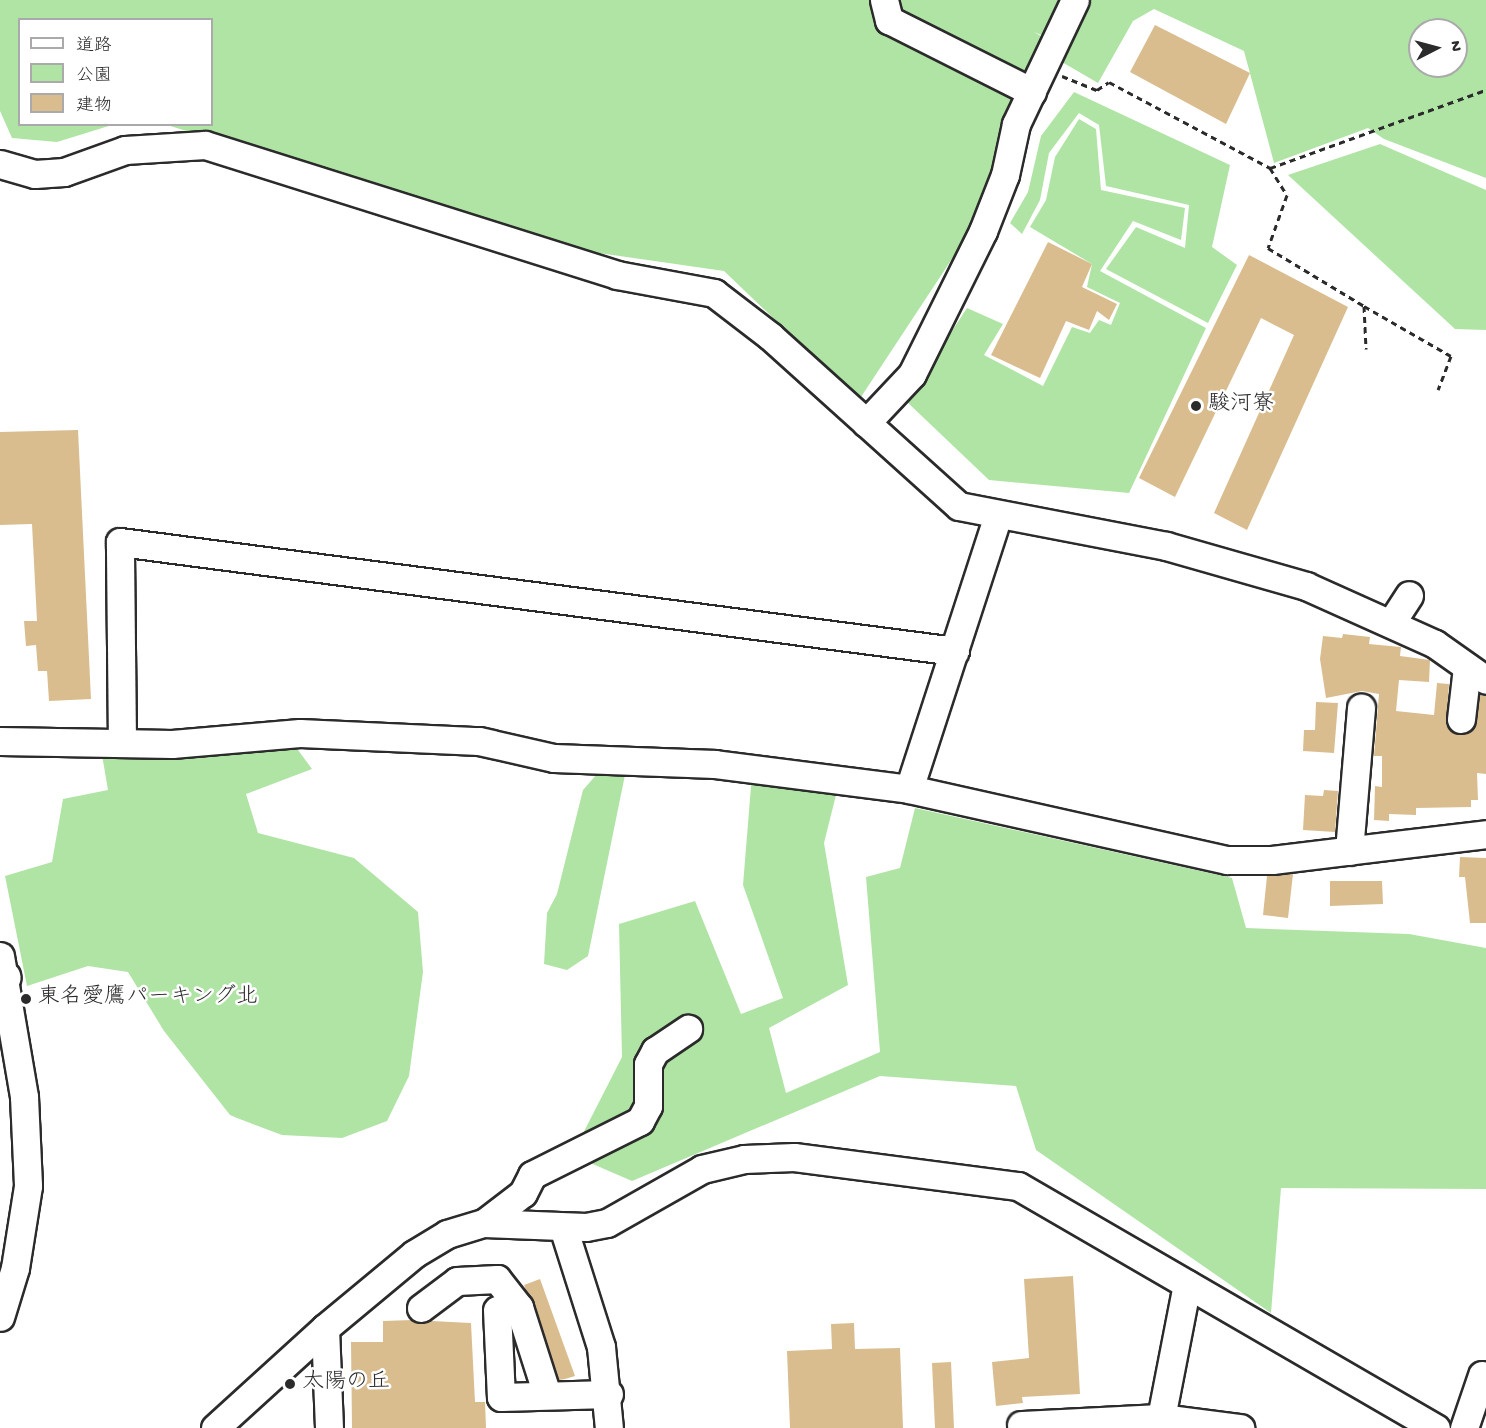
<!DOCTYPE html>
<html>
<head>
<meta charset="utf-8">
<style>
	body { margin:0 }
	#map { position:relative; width:1486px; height:1428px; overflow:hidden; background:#fff; font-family:"Gochi Hand","Klee One",sans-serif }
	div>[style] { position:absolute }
	.green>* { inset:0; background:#b0e4a5 }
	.building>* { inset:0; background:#dabd8e }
	.path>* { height:3px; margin-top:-1.5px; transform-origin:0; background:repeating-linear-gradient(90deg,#2b2b2b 0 6px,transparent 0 10.5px) }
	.roads { filter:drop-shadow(2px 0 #2b2b2b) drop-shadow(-2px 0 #2b2b2b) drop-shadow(0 2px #2b2b2b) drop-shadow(0 -2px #2b2b2b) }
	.minor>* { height:27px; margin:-13.5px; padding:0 13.5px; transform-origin:13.5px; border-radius:13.5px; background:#fff }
	.highway>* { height:33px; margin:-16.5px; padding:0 16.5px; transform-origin:16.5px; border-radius:16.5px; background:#fff }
	.dots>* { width:16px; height:16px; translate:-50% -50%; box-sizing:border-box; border:3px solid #fff; border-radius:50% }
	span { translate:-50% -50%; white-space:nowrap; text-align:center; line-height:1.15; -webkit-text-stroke:5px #fff; paint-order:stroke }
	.poi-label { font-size:22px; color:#2b2b2b }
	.left { translate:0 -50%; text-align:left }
	.legend { position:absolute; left:18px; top:18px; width:195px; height:108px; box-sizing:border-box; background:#fff; border:2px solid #aaa; margin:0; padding:8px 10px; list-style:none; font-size:18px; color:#2b2b2b }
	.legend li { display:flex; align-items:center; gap:12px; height:30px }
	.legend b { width:30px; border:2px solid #aaa }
	.north { position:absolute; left:1408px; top:18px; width:60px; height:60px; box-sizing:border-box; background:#fff; border:2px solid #aaa; border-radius:50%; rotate:84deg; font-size:16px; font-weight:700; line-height:24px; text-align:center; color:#2b2b2b }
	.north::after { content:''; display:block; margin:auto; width:21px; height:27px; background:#2b2b2b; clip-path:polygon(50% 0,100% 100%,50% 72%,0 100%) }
</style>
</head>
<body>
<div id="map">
	<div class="green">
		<i style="clip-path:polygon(0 0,874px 0,873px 14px,1015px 96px,997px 176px,969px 233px,859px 400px,724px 271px,571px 249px,167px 125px,212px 124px,212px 20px,20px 20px,20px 124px,112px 125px,57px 142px,12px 138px,0 111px)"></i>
		<i style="clip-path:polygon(883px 0,1065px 0,1046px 37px,1034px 32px,1051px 42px,1023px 94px)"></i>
		<i style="clip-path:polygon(evenodd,1081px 0,1486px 0,1486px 178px,1384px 139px,1368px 128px,1274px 163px,1244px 51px,1154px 9px,1133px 21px,1098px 83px,1055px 58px,1081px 0,1420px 30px,1456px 30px,1456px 66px,1420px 66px,1420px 30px)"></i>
		<i style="clip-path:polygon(1074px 92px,1230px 165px,1212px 247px,1237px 265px,1208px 323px,1106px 269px,1136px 227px,1185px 248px,1189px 205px,1106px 186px,1099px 125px,1079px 113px,1049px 153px,1040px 200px,1022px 234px,1010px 223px,1028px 192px,1041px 136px)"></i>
		<i style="clip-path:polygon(1079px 119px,1096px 129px,1101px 190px,1185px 208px,1181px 240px,1133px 221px,1100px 271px,1206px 328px,1129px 493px,989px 480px,906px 401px,967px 308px,1003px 324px,984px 355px,1043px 386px,1072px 327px,1090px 333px,1099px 320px,1111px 325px,1120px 303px,1087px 287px,1092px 264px,1030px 227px,1046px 200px,1055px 157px)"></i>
		<i style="clip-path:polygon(1380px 144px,1486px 190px,1486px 330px,1455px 329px,1288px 175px)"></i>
		<i style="clip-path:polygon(101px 749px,298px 750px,312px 769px,246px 794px,258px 833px,354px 858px,418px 912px,423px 972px,409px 1076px,387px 1121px,342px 1138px,282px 1135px,237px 1118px,230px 1115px,164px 1031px,128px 972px,88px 966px,27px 986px,5px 876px,52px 862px,63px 799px,108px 790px)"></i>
		<i style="clip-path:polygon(597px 774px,625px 775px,588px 956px,567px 970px,544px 964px,547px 913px,557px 894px,583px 790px)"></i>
		<i style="clip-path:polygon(752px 774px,839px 783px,824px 843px,848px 985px,769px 1028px,786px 1093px,880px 1052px,866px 877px,900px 868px,915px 808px,1232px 878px,1246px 928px,1409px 934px,1486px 948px,1486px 1189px,1281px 1188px,1271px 1313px,1036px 1150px,1016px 1086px,880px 1076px,632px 1181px,572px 1155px,622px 1057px,619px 924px,695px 901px,741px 1014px,783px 998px,743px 885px)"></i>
	</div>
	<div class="building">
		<i style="clip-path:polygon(1155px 25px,1250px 73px,1226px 124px,1130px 72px)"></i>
		<i style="clip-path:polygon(1048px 242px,1092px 264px,1082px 287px,1117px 304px,1109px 320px,1097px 311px,1089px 330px,1066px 321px,1040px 378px,991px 355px)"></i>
		<i style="clip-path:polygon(1249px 255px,1348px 307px,1247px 530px,1214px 513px,1294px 335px,1261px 318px,1175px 497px,1139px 478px)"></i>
		<i style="clip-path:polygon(78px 430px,91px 699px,49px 701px,47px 671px,38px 671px,36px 645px,26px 646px,24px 621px,37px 621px,32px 524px,0 525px,0 432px)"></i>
		<i style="clip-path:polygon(1343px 634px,1370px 637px,1369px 644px,1401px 647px,1400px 656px,1430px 660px,1429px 682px,1399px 680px,1396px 711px,1434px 715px,1437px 683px,1449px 684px,1446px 725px,1452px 732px,1467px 734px,1477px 721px,1480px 695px,1486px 696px,1486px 774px,1477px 773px,1478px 800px,1471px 800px,1471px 807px,1416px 808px,1416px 815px,1389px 814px,1389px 821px,1374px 820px,1375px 786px,1382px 787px,1382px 756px,1374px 756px,1379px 694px,1362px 691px,1326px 698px,1320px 659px,1323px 636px,1342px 638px)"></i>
		<i style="clip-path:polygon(1316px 702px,1338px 703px,1334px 753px,1303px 751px,1304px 730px,1315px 730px)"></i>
		<i style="clip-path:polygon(1324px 790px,1338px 791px,1335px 832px,1303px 830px,1305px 795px,1323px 796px)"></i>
		<i style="clip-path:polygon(1460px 857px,1486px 858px,1486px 923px,1470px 923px,1465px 877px,1459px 877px)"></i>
		<i style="clip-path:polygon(1293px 874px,1288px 918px,1263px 915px,1267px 876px)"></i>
		<i style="clip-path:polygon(1330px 881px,1382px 881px,1383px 904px,1330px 906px)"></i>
		<i style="clip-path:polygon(1073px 1276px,1080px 1394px,1022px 1397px,1023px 1403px,996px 1406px,992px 1362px,1029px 1358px,1024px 1279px)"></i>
		<i style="clip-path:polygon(540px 1279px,575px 1376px,565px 1379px,559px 1380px,524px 1285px)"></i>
		<i style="clip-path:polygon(412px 1320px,471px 1323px,475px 1402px,485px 1402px,486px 1428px,352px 1428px,351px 1342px,383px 1342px,383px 1321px)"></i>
		<i style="clip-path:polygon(854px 1323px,855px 1349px,900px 1348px,903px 1428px,790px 1428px,787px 1351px,832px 1349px,831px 1324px)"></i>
		<i style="clip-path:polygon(951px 1362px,954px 1428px,935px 1428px,932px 1363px)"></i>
	</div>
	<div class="path">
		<i style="left:1062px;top:76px;width:38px;rotate:22deg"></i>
		<i style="left:1097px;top:90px;width:14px;rotate:-34deg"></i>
		<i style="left:1109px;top:82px;width:183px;rotate:28.1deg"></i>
		<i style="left:1270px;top:168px;width:32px;rotate:58deg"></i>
		<i style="left:1287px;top:195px;width:56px;rotate:109.7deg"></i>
		<i style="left:1268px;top:248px;width:112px;rotate:31.1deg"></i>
		<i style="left:1364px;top:306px;width:43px;rotate:87.3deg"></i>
		<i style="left:1270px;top:168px;width:230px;rotate:-19.9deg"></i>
		<i style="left:1364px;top:306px;width:100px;rotate:29.9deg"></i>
		<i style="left:1451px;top:356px;width:36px;rotate:111deg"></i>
	</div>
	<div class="roads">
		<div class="minor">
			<i style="left:884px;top:0;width:21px;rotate:76deg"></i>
			<i style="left:889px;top:20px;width:160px;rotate:26.7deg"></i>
			<i style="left:0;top:164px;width:36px;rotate:16deg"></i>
			<i style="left:35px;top:174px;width:29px;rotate:-4deg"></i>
			<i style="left:64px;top:172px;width:65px;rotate:-19.8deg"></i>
			<i style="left:125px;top:150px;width:80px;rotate:-3.6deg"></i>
			<i style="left:205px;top:145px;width:432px;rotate:17.5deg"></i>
			<i style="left:617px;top:275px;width:99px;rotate:10.5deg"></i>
			<i style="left:714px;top:293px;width:71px;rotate:37.5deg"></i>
			<i style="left:770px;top:336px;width:254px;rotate:42deg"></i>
			<i style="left:959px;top:506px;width:211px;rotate:10.9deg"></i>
			<i style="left:1166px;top:546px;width:146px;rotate:15.9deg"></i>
			<i style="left:1306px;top:586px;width:141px;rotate:24.2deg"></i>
			<i style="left:1435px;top:644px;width:62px;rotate:35.2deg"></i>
			<i style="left:866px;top:423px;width:67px;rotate:-46.8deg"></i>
			<i style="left:912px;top:374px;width:160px;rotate:-63.6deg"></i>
			<i style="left:983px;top:231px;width:60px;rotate:-68.6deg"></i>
			<i style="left:1005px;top:175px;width:52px;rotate:-77.8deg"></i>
			<i style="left:1016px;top:124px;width:137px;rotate:-64.6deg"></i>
			<i style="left:1391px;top:623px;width:33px;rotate:-57deg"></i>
			<i style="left:1461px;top:719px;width:52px;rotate:-83.4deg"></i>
			<i style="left:0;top:741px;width:172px;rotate:1deg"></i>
			<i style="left:172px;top:744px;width:128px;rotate:-4.9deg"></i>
			<i style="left:300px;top:733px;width:179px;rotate:2.6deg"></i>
			<i style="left:479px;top:741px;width:77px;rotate:12.8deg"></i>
			<i style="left:554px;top:758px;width:161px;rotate:2.1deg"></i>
			<i style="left:715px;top:764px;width:196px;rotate:7.3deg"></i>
			<i style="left:909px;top:789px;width:326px;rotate:12.6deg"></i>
			<i style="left:1227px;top:860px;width:45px"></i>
			<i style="left:1272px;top:860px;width:216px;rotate:-6.9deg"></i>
			<i style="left:122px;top:743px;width:201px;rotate:-90.6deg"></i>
			<i style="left:120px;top:542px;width:842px;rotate:7.44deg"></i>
			<i style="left:909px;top:789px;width:288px;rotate:-72deg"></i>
			<i style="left:1349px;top:851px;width:144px;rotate:-85.2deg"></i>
			<i style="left:0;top:956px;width:143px;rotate:80.3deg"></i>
			<i style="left:24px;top:1097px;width:89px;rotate:87.4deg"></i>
			<i style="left:28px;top:1186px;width:83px;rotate:99deg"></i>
			<i style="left:15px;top:1268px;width:51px;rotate:107deg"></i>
			<i style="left:484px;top:1223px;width:49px;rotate:-37.6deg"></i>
			<i style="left:523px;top:1193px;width:20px;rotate:-63deg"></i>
			<i style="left:532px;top:1175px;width:121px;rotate:-26.6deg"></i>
			<i style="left:640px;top:1121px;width:17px;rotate:-62deg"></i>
			<i style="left:648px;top:1106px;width:42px;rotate:-90deg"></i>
			<i style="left:648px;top:1064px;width:15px;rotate:-62deg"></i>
			<i style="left:655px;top:1051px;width:40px;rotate:-34deg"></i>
			<i style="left:563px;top:1227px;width:126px;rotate:72.4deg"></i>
			<i style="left:601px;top:1347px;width:81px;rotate:84.4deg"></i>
			<i style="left:1187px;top:1284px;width:136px;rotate:101deg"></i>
			<i style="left:1161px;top:1418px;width:80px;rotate:7.2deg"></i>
			<i style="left:421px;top:1308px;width:45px;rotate:-36.9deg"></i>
			<i style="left:457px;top:1281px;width:40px;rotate:-2.9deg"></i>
			<i style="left:497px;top:1279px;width:36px;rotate:52deg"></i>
			<i style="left:519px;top:1307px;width:92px;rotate:72.3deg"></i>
			<i style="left:497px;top:1310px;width:87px;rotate:87.4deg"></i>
			<i style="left:501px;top:1397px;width:108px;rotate:-1.6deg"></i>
			<i style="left:325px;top:1328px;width:100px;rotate:87.7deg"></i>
			<i style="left:1021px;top:1425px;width:140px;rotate:-2.9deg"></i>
			<i style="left:215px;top:1428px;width:149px;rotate:-42.3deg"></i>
			<i style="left:325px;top:1328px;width:116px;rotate:-39.7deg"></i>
			<i style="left:414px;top:1254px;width:39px;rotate:-31deg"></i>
			<i style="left:447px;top:1234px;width:39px;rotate:-17deg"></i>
			<i style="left:484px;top:1223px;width:102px;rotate:2.2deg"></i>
			<i style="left:586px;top:1227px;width:21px;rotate:-11deg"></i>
			<i style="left:607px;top:1223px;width:109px;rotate:-29.6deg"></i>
			<i style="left:702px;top:1169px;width:43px;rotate:-13.4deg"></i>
			<i style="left:744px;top:1159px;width:50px;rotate:-2.3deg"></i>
			<i style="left:794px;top:1157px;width:226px;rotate:7.4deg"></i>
			<i style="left:1018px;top:1186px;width:483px;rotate:30.1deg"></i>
			<i style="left:1464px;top:1428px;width:56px;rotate:-71.2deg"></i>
		</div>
		<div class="highway">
			<i style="left:0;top:979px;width:4px;rotate:-27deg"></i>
		</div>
	</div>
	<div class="dots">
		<i style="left:1196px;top:406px;background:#2b2b2b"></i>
		<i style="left:26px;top:999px;background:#2b2b2b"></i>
		<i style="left:290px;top:1384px;background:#2b2b2b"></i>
	</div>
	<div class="poi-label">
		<span class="left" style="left:1208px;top:406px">駿河寮</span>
		<span class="left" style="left:38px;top:999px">東名愛鷹パーキング北</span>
		<span class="left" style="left:302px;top:1384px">太陽の丘</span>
	</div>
	<ul class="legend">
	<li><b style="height:8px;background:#fff"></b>道路</li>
	<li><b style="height:16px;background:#b0e4a5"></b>公園</li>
	<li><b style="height:16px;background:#dabd8e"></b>建物</li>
	</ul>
	<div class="north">N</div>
</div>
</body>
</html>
